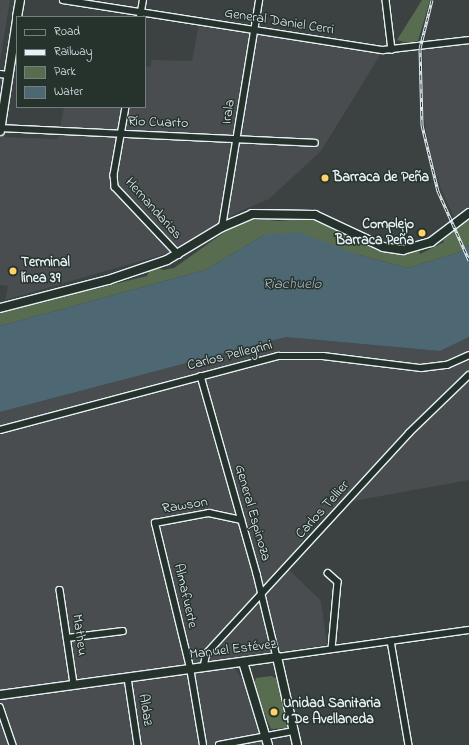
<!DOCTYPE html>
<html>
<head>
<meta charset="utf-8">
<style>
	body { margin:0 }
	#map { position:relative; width:469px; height:745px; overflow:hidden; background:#3b4241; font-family:"Indie Flower",sans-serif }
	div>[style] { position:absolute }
	.built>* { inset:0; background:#4a4d4f }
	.green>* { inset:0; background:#586c4f }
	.water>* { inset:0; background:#4e6873 }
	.roads { filter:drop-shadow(1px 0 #e8f1f8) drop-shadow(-1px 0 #e8f1f8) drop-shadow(0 1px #e8f1f8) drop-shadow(0 -1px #e8f1f8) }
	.minor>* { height:5.5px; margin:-2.75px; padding:0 2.75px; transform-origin:2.75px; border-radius:2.75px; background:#26332d }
	.secondary>* { height:8px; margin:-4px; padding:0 4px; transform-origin:4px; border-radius:4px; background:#26332d }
	.rail>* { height:3px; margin-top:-1.5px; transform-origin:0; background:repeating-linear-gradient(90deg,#26332d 0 4.5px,#e8f1f8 0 9px); box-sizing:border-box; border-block:1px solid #e8f1f8 }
	.dots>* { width:11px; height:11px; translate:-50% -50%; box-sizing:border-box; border:2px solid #26332d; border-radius:50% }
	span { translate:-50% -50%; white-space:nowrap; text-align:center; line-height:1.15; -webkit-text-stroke:3px #26332d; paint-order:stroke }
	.street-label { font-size:14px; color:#e8f1f8 }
	.poi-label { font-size:14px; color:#e8f1f8; font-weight:700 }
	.left { translate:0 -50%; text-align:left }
	.right { translate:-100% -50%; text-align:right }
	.water-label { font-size:15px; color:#aabac3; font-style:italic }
	.legend { position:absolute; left:16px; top:16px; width:130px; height:92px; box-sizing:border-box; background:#26332d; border:1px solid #747f7e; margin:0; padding:5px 7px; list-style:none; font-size:12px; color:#e8f1f8 }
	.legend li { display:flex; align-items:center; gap:8px; height:20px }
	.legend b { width:20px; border:1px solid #747f7e }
</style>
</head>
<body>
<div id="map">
	<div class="built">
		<i style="clip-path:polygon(0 0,10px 0,0 61px)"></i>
		<i style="clip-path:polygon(199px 24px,382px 52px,321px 151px,269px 199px,238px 212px,165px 254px,5px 300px,8px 286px,0 285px,0 137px,58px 139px,64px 107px,145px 107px,145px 66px,150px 67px,152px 60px,192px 61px)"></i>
		<i style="clip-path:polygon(469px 44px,469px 206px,454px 217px,441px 189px,430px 153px,422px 106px,423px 50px)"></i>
		<i style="clip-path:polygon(286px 337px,440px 351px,469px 337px,469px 480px,342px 503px,314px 525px,284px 565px,321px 601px,327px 645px,229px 659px,245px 684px,265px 745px,0 745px,0 412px)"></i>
	</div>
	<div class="green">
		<i style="clip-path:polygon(422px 0,430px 0,418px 41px,408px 43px,397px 40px)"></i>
		<i style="clip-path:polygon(268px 217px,269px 220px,278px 221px,313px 218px,367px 245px,408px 253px,419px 251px,420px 254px,444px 242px,443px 240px,469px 218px,469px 245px,460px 252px,408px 268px,359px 255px,264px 235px,205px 270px,0 326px,0 312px,147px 276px,149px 271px,157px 267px,163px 270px,174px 268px,222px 234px,232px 224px,245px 218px)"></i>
		<i style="clip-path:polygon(271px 676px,278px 679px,288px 728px,271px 729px,253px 686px,256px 678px)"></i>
	</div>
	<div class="water">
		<i style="clip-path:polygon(299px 232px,359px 255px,408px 268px,460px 252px,469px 245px,469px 337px,440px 351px,286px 337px,0 412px,0 326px,205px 270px,264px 235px)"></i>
	</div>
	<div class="roads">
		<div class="minor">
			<i style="left:63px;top:0;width:324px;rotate:8.9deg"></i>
			<i style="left:383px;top:50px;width:87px;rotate:-6.6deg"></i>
			<i style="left:386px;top:0;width:50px;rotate:83.2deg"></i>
			<i style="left:140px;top:17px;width:17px;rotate:-80deg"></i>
			<i style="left:0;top:74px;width:8px;rotate:7deg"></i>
			<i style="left:126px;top:107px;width:69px;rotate:100deg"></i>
			<i style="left:114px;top:175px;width:12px;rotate:85deg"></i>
			<i style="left:115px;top:187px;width:93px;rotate:46.7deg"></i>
			<i style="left:0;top:128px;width:315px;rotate:2.7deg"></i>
			<i style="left:222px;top:227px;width:230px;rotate:-80.7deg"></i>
			<i style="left:201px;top:376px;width:206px;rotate:74.2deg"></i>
			<i style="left:257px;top:574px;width:85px;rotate:76.5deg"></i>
			<i style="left:277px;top:657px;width:194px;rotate:-8deg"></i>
			<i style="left:0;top:430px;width:288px;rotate:-14.9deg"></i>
			<i style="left:278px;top:356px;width:45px"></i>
			<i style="left:323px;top:356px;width:99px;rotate:7deg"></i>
			<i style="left:421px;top:368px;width:26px;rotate:-7deg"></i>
			<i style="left:447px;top:365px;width:24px;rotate:-24deg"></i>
			<i style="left:328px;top:573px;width:13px;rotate:42deg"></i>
			<i style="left:338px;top:582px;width:67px;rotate:95.1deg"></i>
			<i style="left:60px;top:590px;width:95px;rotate:81.5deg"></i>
			<i style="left:67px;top:638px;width:56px;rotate:-7.1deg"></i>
			<i style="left:391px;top:641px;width:106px;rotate:80.2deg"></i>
			<i style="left:204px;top:666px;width:12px;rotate:-81deg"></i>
			<i style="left:206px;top:654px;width:300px;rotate:-47.4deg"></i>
			<i style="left:409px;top:433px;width:83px;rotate:-44deg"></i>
			<i style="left:128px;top:678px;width:68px;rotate:81.5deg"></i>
			<i style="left:0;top:707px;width:40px;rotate:71.1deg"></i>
			<i style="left:203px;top:745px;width:78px;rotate:-99.6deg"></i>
			<i style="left:190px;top:668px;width:149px;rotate:-103.6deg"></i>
			<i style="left:155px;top:523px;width:55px;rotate:-10.5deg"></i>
			<i style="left:209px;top:513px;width:33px;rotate:12deg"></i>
			<i style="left:219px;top:745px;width:76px;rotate:-10.6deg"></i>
		</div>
		<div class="secondary">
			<i style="left:17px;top:17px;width:17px;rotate:-80deg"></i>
			<i style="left:0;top:131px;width:112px;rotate:-81.3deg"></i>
			<i style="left:0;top:308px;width:112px;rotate:-14.5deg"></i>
			<i style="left:108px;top:280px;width:62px;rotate:-18.7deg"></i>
			<i style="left:167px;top:260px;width:64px;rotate:-31deg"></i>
			<i style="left:222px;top:227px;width:33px;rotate:-23deg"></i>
			<i style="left:252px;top:214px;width:63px;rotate:0.9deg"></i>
			<i style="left:315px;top:215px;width:75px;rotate:25.2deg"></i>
			<i style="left:383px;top:247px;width:20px;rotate:9deg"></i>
			<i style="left:403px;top:250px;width:29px;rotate:-16deg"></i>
			<i style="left:431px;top:242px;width:48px;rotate:-37.3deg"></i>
			<i style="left:243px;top:662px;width:87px;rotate:73.2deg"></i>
			<i style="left:0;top:695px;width:280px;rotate:-7.8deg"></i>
			<i style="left:277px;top:657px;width:90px;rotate:77.2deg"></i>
		</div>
	</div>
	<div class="rail">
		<i style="left:432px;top:0;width:49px;rotate:104deg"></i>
		<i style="left:420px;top:48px;width:77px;rotate:88.5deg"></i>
		<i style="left:422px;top:125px;width:68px;rotate:76.4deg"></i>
		<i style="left:438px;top:191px;width:76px;rotate:65.8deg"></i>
	</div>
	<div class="dots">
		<i style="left:325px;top:178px;background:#ffd166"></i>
		<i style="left:422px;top:233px;background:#ffd166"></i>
		<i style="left:13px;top:271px;background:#ffd166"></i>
		<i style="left:274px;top:712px;background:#ffd166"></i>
	</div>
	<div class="street-label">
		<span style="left:279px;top:22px;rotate:9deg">General Daniel Cerri</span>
		<span style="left:229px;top:112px;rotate:-81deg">Irala</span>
		<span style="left:158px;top:123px;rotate:2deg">Río Cuarto</span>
		<span style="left:153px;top:209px;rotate:48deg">Hernandarias</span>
		<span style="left:230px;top:356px;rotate:-14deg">Carlos Pellegrini</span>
		<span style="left:185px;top:506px;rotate:-9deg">Rawson</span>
		<span style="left:323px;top:510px;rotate:-48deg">Carlos Tellier</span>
		<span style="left:252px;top:513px;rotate:74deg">General Espinoza</span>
		<span style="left:185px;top:596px;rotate:77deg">Almafuerte</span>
		<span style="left:79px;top:635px;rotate:82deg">Matheu</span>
		<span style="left:233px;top:650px;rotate:-7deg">Manuel Estévez</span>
		<span style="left:145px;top:710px;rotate:81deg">Aldaz</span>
	</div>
	<div class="poi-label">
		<span class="left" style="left:333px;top:178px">Barraca de Peña</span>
		<span class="right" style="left:414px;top:233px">Complejo<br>Barraca Peña</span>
		<span class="left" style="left:21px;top:271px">Terminal<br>línea 39</span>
		<span class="left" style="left:283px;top:712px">Unidad Sanitaria<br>4 De Avellaneda</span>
	</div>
	<div class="water-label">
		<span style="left:292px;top:285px">Riachuelo</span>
	</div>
	<ul class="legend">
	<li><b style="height:5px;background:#26332d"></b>Road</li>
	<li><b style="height:5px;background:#e8f1f8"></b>Railway</li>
	<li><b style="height:11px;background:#586c4f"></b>Park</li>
	<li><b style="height:11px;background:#4e6873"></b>Water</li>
	</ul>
</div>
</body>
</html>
